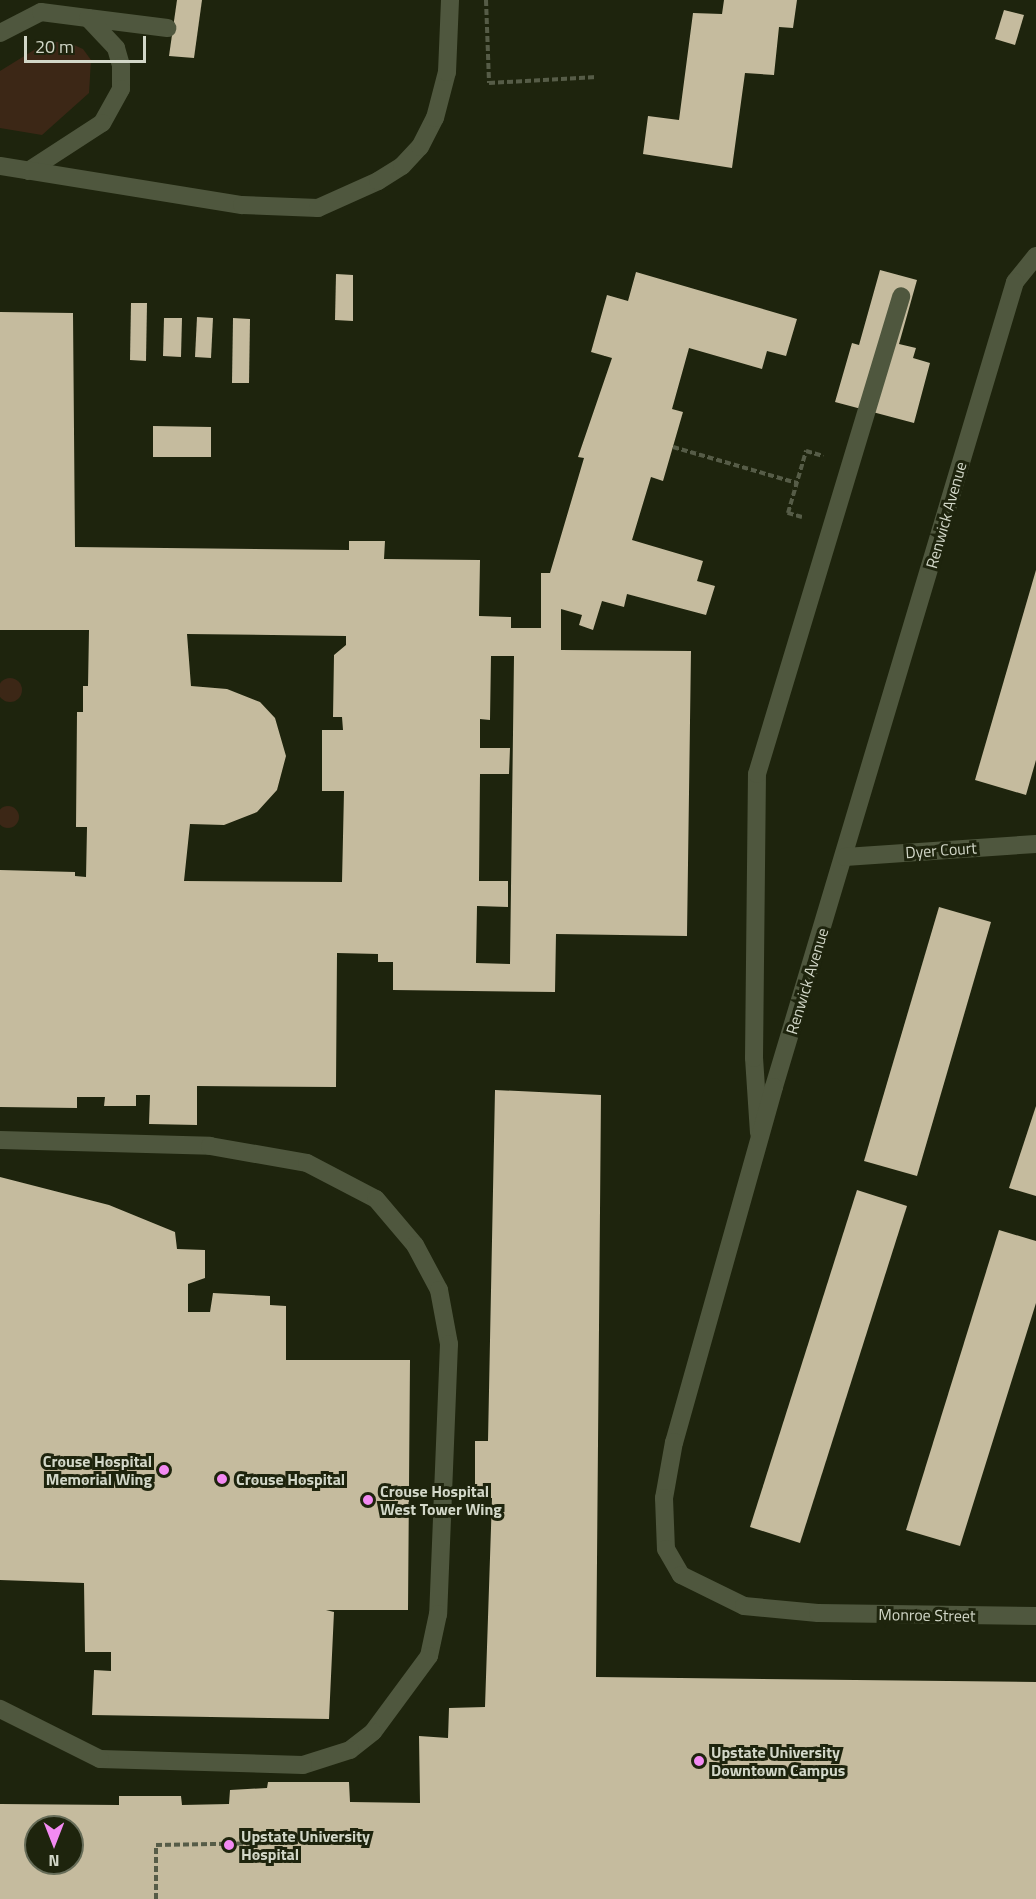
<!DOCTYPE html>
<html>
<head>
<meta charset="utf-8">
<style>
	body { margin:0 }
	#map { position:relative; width:1036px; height:1899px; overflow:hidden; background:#1e240d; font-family:"Titillium Web",sans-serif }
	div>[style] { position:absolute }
	.green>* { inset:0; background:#3c2716 }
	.round { border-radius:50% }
	.building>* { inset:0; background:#c5bb9e }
	.path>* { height:4px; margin-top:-2px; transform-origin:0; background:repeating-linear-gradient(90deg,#565c47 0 6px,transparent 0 9px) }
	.lane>* { height:18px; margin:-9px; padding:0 9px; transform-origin:9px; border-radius:9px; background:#4f573e }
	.street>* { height:18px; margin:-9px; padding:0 9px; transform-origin:9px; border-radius:9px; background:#4f573e }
	.dots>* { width:16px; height:16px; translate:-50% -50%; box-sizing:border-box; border:3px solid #1e240d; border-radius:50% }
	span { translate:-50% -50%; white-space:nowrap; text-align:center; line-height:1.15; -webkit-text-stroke:6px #1e240d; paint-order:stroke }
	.street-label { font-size:16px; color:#d2d7c8 }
	.poi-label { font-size:16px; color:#d2d7c8; font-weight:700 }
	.right { translate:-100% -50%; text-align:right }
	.left { translate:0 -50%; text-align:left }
	.north { position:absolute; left:24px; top:1815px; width:60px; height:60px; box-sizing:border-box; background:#1e240d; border:2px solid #666c58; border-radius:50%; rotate:180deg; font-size:16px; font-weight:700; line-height:24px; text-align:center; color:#d2d7c8 }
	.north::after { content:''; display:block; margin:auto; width:21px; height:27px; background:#f38af2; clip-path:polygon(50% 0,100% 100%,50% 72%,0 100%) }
	.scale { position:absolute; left:24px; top:36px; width:122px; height:27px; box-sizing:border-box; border:3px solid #d2d7c8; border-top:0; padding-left:8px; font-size:18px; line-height:21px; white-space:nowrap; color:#d2d7c8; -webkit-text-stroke:4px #1e240d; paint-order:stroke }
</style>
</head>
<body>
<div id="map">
	<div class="green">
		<i style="clip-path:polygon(47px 42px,67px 42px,83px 49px,91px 60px,89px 93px,42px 135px,0 128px,0 71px)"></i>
		<i class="round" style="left:-2px;top:678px;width:24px;height:24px"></i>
		<i class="round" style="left:-3px;top:806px;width:22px;height:22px"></i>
	</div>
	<div class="building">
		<i style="clip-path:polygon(177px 0,202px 0,194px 58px,169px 56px)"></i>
		<i style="clip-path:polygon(724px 0,797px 0,793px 28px,779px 27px,774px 75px,745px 73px,732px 168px,643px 154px,648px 116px,679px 120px,693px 13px,722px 14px)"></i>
		<i style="clip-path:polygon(1004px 10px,1024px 15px,1015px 45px,995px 39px)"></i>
		<i style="clip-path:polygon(880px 270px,917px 280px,899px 344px,916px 348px,913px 358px,930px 363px,914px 423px,835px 402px,852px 343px,859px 345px)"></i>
		<i style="clip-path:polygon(evenodd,636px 272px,797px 319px,786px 356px,767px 351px,762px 369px,689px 348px,672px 409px,683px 412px,663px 481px,651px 477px,632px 540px,703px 561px,697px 581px,715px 586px,706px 615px,627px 594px,624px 607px,602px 601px,593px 630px,579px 625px,582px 615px,561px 609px,561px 650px,691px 651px,687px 936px,556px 934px,555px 992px,393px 990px,393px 962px,378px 962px,378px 954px,337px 953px,336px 1087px,197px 1086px,197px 1125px,149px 1124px,150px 1095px,136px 1095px,136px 1106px,104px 1106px,105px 1097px,77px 1097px,77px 1108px,0 1107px,0 870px,75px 872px,75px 876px,86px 877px,87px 827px,76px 827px,77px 712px,83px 712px,83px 686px,88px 686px,89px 630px,0 630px,0 312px,73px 313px,75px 547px,349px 550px,349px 541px,385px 541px,384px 559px,480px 560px,479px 616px,511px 617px,511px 628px,541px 628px,541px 573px,550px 573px,584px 458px,578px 457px,612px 358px,591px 352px,607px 295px,628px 301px,636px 272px,187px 634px,346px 636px,346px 645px,334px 655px,333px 717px,342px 717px,343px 730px,322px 730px,322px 791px,344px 791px,342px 882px,184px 881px,190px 824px,224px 825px,257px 812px,277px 790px,286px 756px,275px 718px,260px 702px,227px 689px,191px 686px,187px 634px,636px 272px,491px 656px,514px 656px,510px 964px,476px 963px,477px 906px,508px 907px,508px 881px,479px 881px,480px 774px,509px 774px,510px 748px,480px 748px,480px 719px,490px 720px,491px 656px)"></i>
		<i style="clip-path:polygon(336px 274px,353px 275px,353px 321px,335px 320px)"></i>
		<i style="clip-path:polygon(131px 303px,147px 303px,146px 361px,130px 360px)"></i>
		<i style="clip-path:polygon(197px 317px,213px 318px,211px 358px,195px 357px)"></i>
		<i style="clip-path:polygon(164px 318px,182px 318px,181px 357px,163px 356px)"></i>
		<i style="clip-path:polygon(233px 318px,250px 319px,249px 383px,232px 383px)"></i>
		<i style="clip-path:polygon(153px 426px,211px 427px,211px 457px,153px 457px)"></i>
		<i style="clip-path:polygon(1036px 570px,1036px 760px,1026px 795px,975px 780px)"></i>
		<i style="clip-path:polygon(939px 907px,991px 922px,917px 1176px,864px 1161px)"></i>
		<i style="clip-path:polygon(evenodd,495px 1090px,601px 1095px,596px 1677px,1036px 1682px,1036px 1899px,0 1899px,0 1804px,119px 1805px,119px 1796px,181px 1796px,182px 1805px,229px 1804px,230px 1790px,267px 1788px,268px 1782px,349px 1782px,350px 1802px,420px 1803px,419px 1736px,448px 1738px,449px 1708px,485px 1707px,492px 1498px,475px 1498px,475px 1441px,488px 1441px,495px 1090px,36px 1827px,72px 1827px,72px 1863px,36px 1863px,36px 1827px)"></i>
		<i style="clip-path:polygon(1036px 1106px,1036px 1196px,1009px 1188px)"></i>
		<i style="clip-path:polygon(0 1177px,109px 1205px,175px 1232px,177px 1249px,205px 1250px,205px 1278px,188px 1284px,188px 1312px,210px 1312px,213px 1293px,270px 1296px,270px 1305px,286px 1306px,286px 1360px,410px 1360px,408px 1610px,326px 1610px,334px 1612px,329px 1719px,92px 1715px,94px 1670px,111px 1671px,111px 1652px,85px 1652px,84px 1583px,0 1580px)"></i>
		<i style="clip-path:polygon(857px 1190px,907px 1206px,800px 1543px,750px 1527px)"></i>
		<i style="clip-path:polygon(999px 1230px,1036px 1241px,1036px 1303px,960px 1546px,906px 1530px)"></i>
	</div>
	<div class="path">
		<i style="left:486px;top:0;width:83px;rotate:87.9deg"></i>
		<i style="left:489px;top:83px;width:108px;rotate:-3.2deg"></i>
		<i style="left:673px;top:447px;width:129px;rotate:16.2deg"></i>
		<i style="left:802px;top:517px;width:15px;rotate:-164deg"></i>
		<i style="left:788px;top:513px;width:65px;rotate:-73.8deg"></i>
		<i style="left:806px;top:451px;width:18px;rotate:16deg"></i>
		<i style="left:156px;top:1899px;width:54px;rotate:-90deg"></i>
		<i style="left:156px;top:1845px;width:113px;rotate:-1deg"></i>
	</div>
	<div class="lane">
		<i style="left:88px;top:18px;width:80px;rotate:7.2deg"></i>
		<i style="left:0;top:33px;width:46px;rotate:-27.1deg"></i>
		<i style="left:41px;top:12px;width:47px;rotate:7.3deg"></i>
		<i style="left:88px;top:18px;width:41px;rotate:47deg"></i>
		<i style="left:116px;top:48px;width:19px;rotate:74deg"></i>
		<i style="left:121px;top:66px;width:23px;rotate:90deg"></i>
		<i style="left:121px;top:89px;width:39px;rotate:119deg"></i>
		<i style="left:102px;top:123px;width:88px;rotate:147deg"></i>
		<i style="left:0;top:166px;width:245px;rotate:9.2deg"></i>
		<i style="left:242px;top:205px;width:76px;rotate:2.3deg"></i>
		<i style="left:318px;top:208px;width:66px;rotate:-24.2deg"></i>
		<i style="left:378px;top:181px;width:28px;rotate:-32deg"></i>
		<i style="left:402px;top:166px;width:26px;rotate:-47deg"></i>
		<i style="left:420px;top:147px;width:33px;rotate:-63deg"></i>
		<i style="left:435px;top:118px;width:48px;rotate:-75.4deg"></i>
		<i style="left:447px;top:72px;width:72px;rotate:-87.6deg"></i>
		<i style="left:759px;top:1133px;width:75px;rotate:-93.8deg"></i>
		<i style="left:754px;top:1058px;width:284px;rotate:-89.4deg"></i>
		<i style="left:757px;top:774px;width:499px;rotate:-73.2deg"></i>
		<i style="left:0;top:1140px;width:210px;rotate:1.6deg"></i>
		<i style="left:210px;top:1146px;width:98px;rotate:9.9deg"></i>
		<i style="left:307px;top:1163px;width:78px;rotate:27.6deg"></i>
		<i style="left:376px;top:1199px;width:60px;rotate:49.7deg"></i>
		<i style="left:415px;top:1245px;width:51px;rotate:61.9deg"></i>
		<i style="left:439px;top:1290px;width:55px;rotate:79.5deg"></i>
		<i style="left:449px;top:1344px;width:270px;rotate:92.3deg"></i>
		<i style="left:438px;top:1614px;width:43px;rotate:102.1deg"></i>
		<i style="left:429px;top:1656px;width:94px;rotate:126.4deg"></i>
		<i style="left:373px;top:1732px;width:29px;rotate:142deg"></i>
		<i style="left:350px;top:1750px;width:49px;rotate:162.3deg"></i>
		<i style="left:303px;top:1765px;width:203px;rotate:-178.3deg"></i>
		<i style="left:100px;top:1759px;width:112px;rotate:-153.4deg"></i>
	</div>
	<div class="street">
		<i style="left:1036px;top:256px;width:33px;rotate:129deg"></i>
		<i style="left:1015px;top:282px;width:840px;rotate:106.67deg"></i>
		<i style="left:774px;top:1087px;width:369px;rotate:105.7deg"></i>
		<i style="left:674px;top:1442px;width:57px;rotate:100.1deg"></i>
		<i style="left:664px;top:1498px;width:51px;rotate:87.8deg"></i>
		<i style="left:666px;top:1549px;width:30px;rotate:60deg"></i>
		<i style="left:681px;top:1575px;width:70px;rotate:26.2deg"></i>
		<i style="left:744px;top:1606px;width:74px;rotate:5.4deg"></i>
		<i style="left:818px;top:1613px;width:218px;rotate:0.8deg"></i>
		<i style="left:845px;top:857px;width:191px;rotate:-3.9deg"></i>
	</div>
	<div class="dots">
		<i style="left:164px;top:1470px;background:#f38af2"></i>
		<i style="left:222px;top:1479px;background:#f38af2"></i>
		<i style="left:368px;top:1500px;background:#f38af2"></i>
		<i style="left:699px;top:1761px;background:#f38af2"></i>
		<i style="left:229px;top:1845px;background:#f38af2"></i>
	</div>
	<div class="street-label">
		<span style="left:946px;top:515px;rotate:-74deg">Renwick Avenue</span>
		<span style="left:941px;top:850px;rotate:-4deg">Dyer Court</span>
		<span style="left:807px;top:981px;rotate:-73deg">Renwick Avenue</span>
		<span style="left:927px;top:1615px;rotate:1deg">Monroe Street</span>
	</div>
	<div class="poi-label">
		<span class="right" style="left:152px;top:1470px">Crouse Hospital<br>Memorial Wing</span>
		<span class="left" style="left:236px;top:1479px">Crouse Hospital</span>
		<span class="left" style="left:380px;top:1500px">Crouse Hospital<br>West Tower Wing</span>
		<span class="left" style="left:711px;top:1761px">Upstate University<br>Downtown Campus</span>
		<span class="left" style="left:241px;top:1845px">Upstate University<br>Hospital</span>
	</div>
	<div class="north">N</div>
	<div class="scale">20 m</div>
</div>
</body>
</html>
